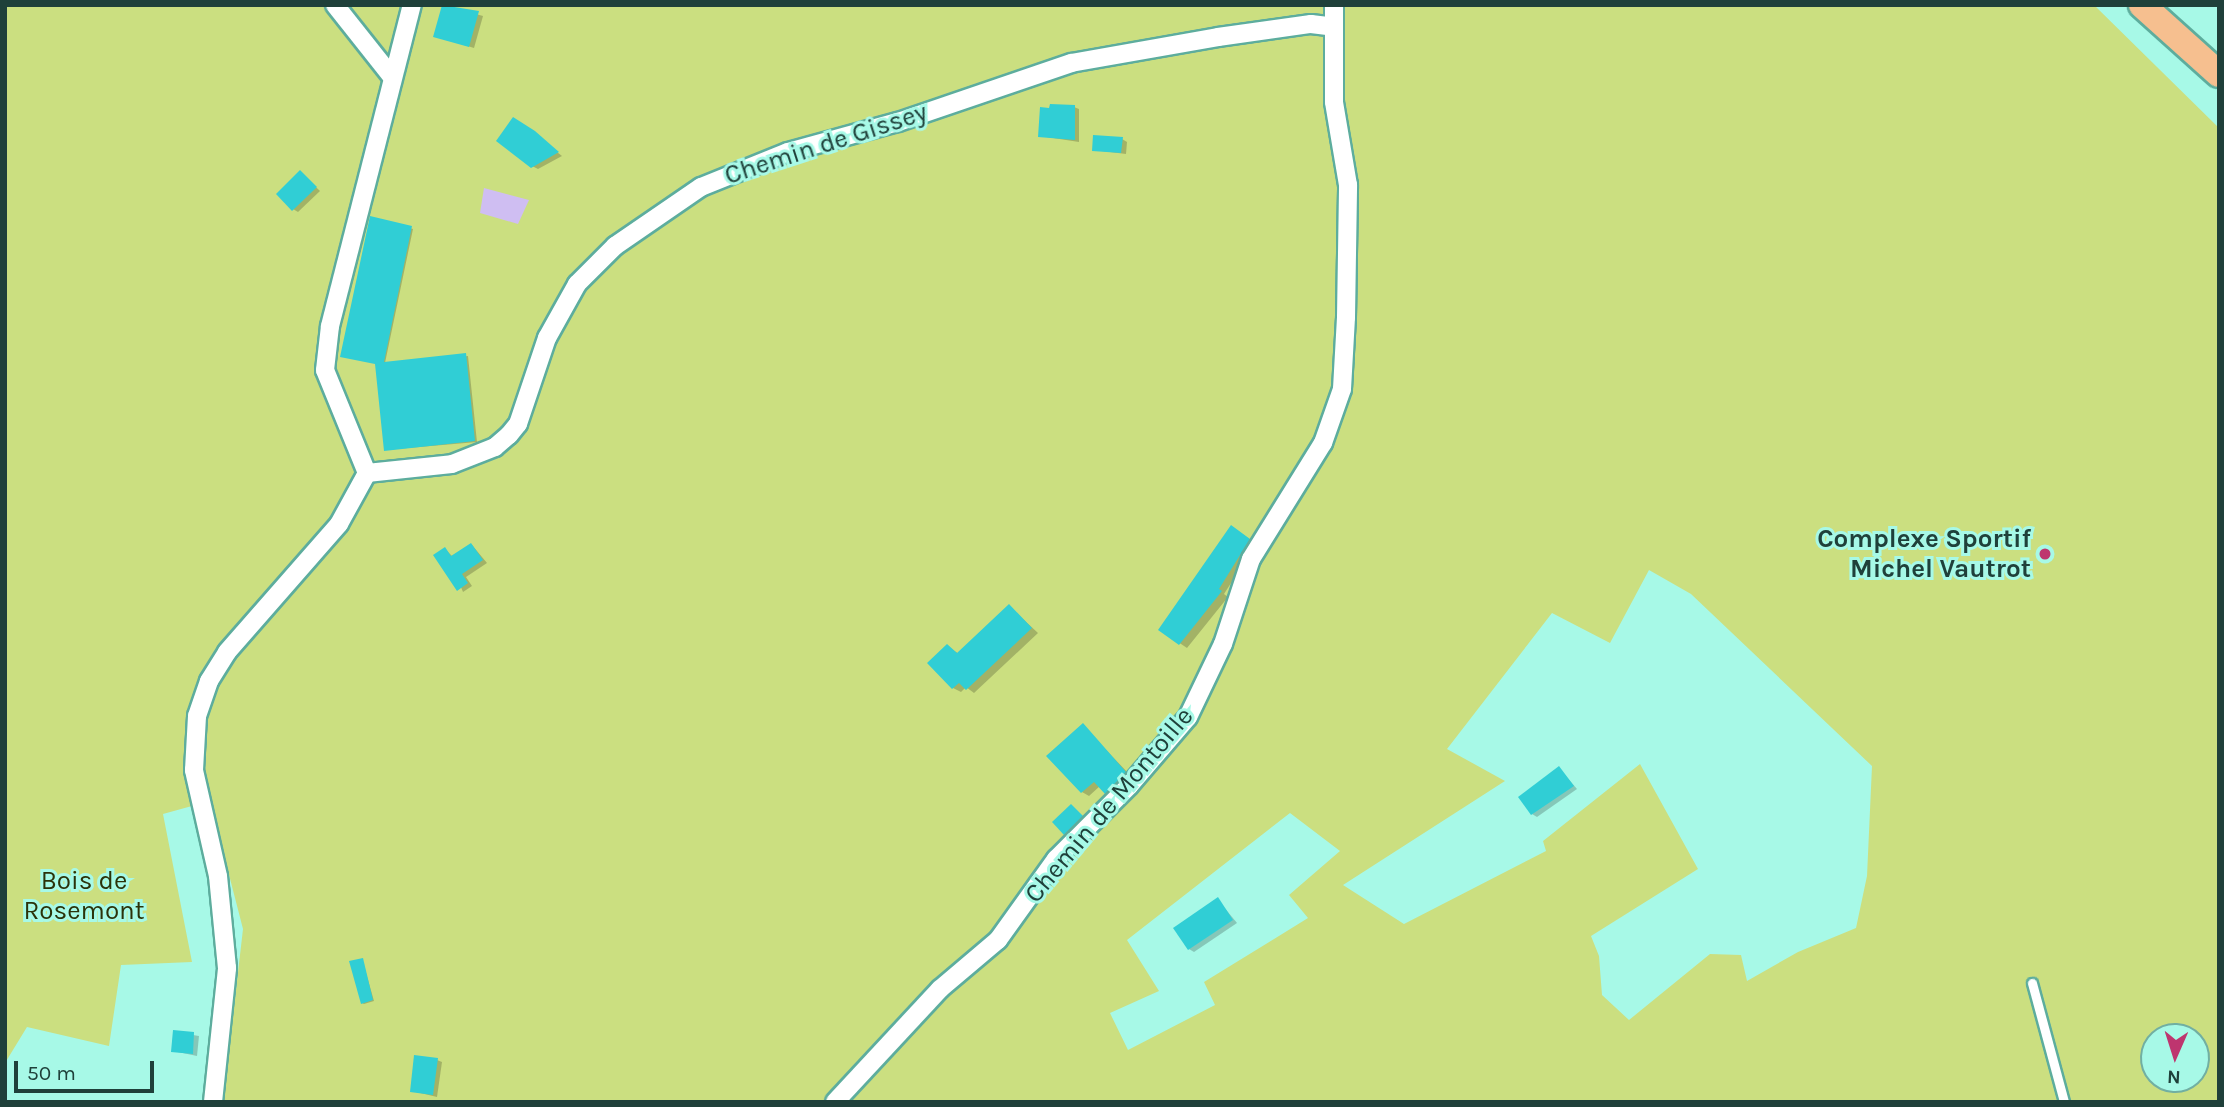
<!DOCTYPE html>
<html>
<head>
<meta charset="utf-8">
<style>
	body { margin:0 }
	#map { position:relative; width:2224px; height:1107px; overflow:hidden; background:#a7f9e7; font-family:Karla,sans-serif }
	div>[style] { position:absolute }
	.green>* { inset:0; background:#cbdf80 }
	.water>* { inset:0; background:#cfbef2 }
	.shadow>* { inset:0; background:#0003 }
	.building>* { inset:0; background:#30ced5 }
	.roads { filter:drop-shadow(2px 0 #5dad9d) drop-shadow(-2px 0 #5dad9d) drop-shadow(0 2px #5dad9d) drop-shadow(0 -2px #5dad9d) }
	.service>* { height:9px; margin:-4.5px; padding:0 4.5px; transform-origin:4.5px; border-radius:4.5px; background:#fff }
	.minor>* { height:18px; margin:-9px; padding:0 9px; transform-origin:9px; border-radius:9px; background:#fff }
	.primary>* { height:26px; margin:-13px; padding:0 13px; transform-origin:13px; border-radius:13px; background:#f6bf8f }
	.dots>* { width:19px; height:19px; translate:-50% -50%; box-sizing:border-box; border:4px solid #a7f9e7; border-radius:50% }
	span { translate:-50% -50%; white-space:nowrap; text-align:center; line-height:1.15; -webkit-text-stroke:6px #a7f9e7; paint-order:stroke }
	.street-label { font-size:26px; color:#1f403a }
	.poi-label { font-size:26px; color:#1f403a; font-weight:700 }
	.right { translate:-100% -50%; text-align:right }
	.park-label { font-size:26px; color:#2b3209 }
	.frame { position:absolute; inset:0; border:7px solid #1f403a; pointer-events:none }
	.north { position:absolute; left:2140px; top:1023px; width:70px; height:70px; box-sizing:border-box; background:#a7f9e7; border:2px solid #71afa2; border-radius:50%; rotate:183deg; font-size:19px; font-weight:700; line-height:28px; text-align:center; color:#1f403a }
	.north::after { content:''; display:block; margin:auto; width:24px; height:32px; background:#be356f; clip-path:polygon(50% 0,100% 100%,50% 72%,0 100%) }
	.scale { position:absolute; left:14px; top:1061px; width:140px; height:32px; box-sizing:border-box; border:4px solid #1f403a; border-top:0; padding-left:9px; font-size:21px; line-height:24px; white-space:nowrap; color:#1f403a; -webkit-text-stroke:5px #a7f9e7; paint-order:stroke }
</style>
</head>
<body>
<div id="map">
	<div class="green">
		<i style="clip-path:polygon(evenodd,5px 5px,2094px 5px,2219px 128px,2219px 1102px,223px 1102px,243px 929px,210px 801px,163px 814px,192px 962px,121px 965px,109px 1046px,27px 1027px,5px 1063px,5px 5px,1649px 570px,1691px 594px,1872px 766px,1867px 876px,1856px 928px,1798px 952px,1747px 981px,1741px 955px,1710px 954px,1629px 1020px,1602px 995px,1599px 956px,1591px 936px,1698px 869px,1640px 764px,1543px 841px,1546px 851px,1404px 924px,1343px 885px,1505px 781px,1447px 749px,1552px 613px,1610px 643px,1649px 570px,5px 5px,1290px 813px,1340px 851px,1289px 895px,1308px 918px,1204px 982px,1215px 1005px,1128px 1050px,1110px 1013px,1159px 991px,1127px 940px,1290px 813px,5px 5px,2154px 1037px,2196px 1037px,2196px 1079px,2154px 1079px,2154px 1037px)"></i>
	</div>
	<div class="water">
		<i style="clip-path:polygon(484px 188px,529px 200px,518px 224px,480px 213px)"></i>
	</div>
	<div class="shadow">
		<i style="clip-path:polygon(444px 5px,483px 16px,474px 48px,435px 36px)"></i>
		<i style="clip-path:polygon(1074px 107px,1079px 109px,1079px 142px,1040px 136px)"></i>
		<i style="clip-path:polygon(519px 122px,562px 156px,538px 169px,532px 166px)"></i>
		<i style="clip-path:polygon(1122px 139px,1127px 142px,1126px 154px,1094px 150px)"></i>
		<i style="clip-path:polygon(300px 172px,320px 191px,298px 212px,293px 209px)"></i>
		<i style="clip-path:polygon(372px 218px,413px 229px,385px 363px,468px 356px,477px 442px,385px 450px)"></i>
		<i style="clip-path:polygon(1238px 531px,1256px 544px,1224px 594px,1228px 597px,1187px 648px,1160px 630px)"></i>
		<i style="clip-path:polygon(472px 545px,487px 563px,466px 577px,472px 586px,463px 592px,445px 549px,453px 557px)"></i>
		<i style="clip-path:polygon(1009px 606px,1038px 633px,974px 693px,966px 687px,961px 692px,953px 688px,947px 646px,959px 654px)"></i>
		<i style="clip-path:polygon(1083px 726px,1132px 777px,1113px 797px,1100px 786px,1089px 796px,1082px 792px)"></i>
		<i style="clip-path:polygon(1559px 768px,1577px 789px,1537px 817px,1532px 814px)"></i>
		<i style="clip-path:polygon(1071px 806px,1087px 820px,1070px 836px,1065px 833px)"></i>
		<i style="clip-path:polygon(1218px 900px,1237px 923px,1194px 952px,1189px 949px)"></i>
		<i style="clip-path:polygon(362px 959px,374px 1001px,364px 1004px,362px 1003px)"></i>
		<i style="clip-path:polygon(175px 1032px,199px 1036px,197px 1056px,173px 1051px)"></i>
		<i style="clip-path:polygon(437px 1060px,442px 1062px,437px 1097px,412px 1091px)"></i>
	</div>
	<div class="building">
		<i style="clip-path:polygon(442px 5px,479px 11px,469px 47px,433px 37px)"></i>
		<i style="clip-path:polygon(1050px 104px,1075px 105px,1075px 140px,1038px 137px,1040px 107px,1049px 108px)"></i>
		<i style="clip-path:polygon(513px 117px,535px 131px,559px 152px,531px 168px,496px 141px)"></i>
		<i style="clip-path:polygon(1093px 135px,1123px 137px,1121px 153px,1092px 151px)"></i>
		<i style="clip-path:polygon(300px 170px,317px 187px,292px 211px,276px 194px)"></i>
		<i style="clip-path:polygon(370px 216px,412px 226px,384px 362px,466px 353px,475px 441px,384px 451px,375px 364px,340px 357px)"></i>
		<i style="clip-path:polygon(1231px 525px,1250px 539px,1219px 589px,1222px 591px,1179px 645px,1158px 630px)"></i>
		<i style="clip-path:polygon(471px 543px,483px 560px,462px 574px,468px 583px,457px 591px,433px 555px,445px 547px,451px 556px)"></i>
		<i style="clip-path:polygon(1009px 604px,1032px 628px,966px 690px,959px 683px,952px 689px,927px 663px,947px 644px,957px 653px)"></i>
		<i style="clip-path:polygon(1083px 723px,1126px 772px,1105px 794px,1094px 782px,1081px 793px,1046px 756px)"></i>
		<i style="clip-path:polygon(1559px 766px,1574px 786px,1531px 815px,1518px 797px)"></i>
		<i style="clip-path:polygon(1071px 804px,1083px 816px,1064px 835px,1052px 822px)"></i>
		<i style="clip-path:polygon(1218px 897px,1233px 920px,1188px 950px,1173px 928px)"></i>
		<i style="clip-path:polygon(363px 958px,373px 1000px,361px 1004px,349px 961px)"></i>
		<i style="clip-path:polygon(173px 1030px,194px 1032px,193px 1054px,171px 1052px)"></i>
		<i style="clip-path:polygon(414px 1055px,438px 1058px,433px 1095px,410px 1092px)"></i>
	</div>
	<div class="roads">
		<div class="service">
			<i style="left:2032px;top:983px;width:123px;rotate:74.9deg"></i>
		</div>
		<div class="minor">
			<i style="left:335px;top:5px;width:92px;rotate:51.6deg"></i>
			<i style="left:367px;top:473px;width:85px;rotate:-6deg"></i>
			<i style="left:452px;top:464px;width:46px;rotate:-21.6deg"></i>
			<i style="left:495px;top:447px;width:18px;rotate:-41deg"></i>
			<i style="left:509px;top:435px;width:14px;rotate:-51deg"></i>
			<i style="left:518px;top:424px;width:91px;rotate:-71.4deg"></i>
			<i style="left:547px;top:338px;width:62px;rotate:-60.9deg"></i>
			<i style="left:577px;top:284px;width:54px;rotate:-45deg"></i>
			<i style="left:615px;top:246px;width:104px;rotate:-34.5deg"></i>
			<i style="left:701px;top:187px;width:94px;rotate:-21.9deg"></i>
			<i style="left:788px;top:152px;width:114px;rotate:-15.3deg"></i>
			<i style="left:898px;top:122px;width:183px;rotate:-18.8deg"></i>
			<i style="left:1071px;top:63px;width:149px;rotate:-10deg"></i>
			<i style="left:1218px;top:37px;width:94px;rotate:-8deg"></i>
			<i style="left:1311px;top:24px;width:23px;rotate:7deg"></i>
			<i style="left:367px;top:473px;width:111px;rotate:-112.2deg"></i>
			<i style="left:325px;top:370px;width:44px;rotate:-83.5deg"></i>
			<i style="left:330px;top:326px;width:331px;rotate:-75.7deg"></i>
			<i style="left:213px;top:1102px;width:135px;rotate:-84deg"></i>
			<i style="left:227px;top:968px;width:92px;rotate:-95.6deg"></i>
			<i style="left:218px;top:876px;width:109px;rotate:-102.8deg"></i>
			<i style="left:194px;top:770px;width:54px;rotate:-86.8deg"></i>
			<i style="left:197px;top:716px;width:37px;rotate:-71deg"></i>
			<i style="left:209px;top:681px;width:34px;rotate:-58deg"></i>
			<i style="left:227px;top:652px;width:170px;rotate:-48.8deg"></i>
			<i style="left:339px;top:524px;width:58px;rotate:-61.2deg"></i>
			<i style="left:835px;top:1102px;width:154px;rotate:-47.1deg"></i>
			<i style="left:940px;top:989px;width:76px;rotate:-40.2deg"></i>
			<i style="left:998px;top:940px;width:100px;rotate:-54.4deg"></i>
			<i style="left:1056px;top:859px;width:103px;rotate:-45deg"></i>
			<i style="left:1129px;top:786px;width:91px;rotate:-49.5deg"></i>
			<i style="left:1188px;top:717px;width:81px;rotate:-64.4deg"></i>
			<i style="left:1223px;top:644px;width:89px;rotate:-71.8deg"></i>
			<i style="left:1251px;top:559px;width:137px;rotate:-58.2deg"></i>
			<i style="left:1323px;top:443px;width:57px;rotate:-70.6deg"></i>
			<i style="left:1342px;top:389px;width:72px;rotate:-86.8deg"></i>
			<i style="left:1346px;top:317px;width:132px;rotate:-89.1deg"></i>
			<i style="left:1348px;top:185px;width:84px;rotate:-99.6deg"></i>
			<i style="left:1334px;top:102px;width:97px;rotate:-90deg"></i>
		</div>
		<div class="primary">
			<i style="left:2142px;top:5px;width:103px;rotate:41.9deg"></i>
		</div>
	</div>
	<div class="dots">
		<i style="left:2045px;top:554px;background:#be356f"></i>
	</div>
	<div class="street-label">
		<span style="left:826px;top:144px;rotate:-18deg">Chemin de Gissey</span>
		<span style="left:1109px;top:805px;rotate:-50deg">Chemin de Montoille</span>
	</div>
	<div class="poi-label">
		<span class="right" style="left:2031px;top:554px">Complexe Sportif<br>Michel Vautrot</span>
	</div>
	<div class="park-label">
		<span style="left:84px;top:896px">Bois de<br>Rosemont</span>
	</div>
	<div class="frame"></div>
	<div class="north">N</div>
	<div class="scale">50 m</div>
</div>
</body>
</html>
